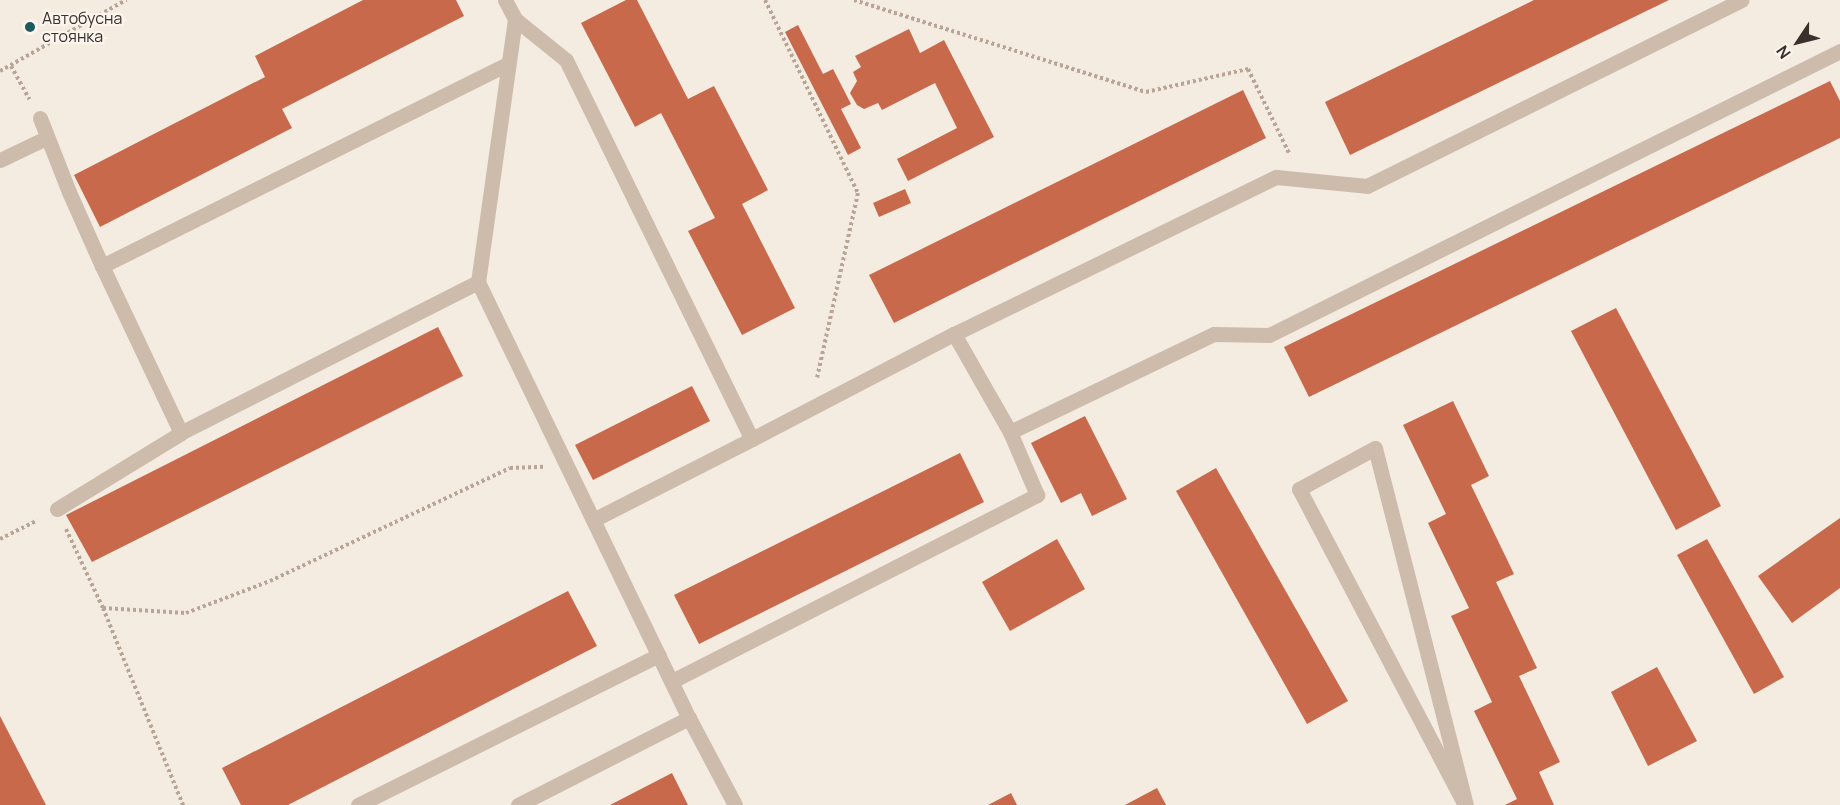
<!DOCTYPE html>
<html>
<head>
<meta charset="utf-8">
<style>
	body { margin:0 }
	#map { position:relative; width:1840px; height:805px; overflow:hidden; background:#f4ebe1; font-family:Manrope,sans-serif }
	div>[style] { position:absolute }
	.building>* { inset:0; background:#c8694b }
	.path>* { height:4px; margin-top:-2px; transform-origin:0; background:repeating-linear-gradient(90deg,#b9a596 0 3px,transparent 0 6px) }
	.lane>* { height:15px; margin:-7.5px; padding:0 7.5px; transform-origin:7.5px; border-radius:7.5px; background:#cdbbac }
	.dots>* { width:16px; height:16px; translate:-50% -50%; box-sizing:border-box; border:3px solid #fbf5ee; border-radius:50% }
	span { translate:-50% -50%; white-space:nowrap; text-align:center; line-height:1.15; -webkit-text-stroke:4.5px #fbf5ee; paint-order:stroke }
	.poi-label { font-size:16px; color:#3b302b }
	.left { translate:0 -50%; text-align:left }
	.north { position:absolute; left:1768px; top:12px; width:60px; height:60px; -webkit-text-stroke:4px #fbf5ee; paint-order:stroke; rotate:235deg; font-size:16px; font-weight:700; line-height:24px; text-align:center; color:#3b302b }
	.north::after { content:''; display:block; margin:auto; width:21px; height:27px; background:#3b302b; clip-path:polygon(50% 0,100% 100%,50% 72%,0 100%) }
</style>
</head>
<body>
<div id="map">
	<div class="building">
		<i style="clip-path:polygon(363px 0,456px 0,464px 16px,282px 109px,292px 128px,100px 227px,74px 175px,265px 77px,255px 56px)"></i>
		<i style="clip-path:polygon(626px 0,637px 0,688px 99px,714px 86px,768px 190px,742px 204px,795px 308px,742px 335px,688px 231px,715px 218px,661px 113px,635px 127px,581px 23px)"></i>
		<i style="clip-path:polygon(1534px 0,1669px 0,1350px 155px,1325px 102px)"></i>
		<i style="clip-path:polygon(798px 25px,823px 74px,833px 69px,851px 104px,841px 109px,861px 148px,848px 155px,785px 32px)"></i>
		<i style="clip-path:polygon(909px 29px,920px 53px,944px 40px,994px 137px,908px 181px,897px 159px,957px 128px,935px 83px,882px 110px,878px 103px,864px 109px,857px 105px,850px 93px,857px 81px,853px 72px,861px 67px,855px 56px)"></i>
		<i style="clip-path:polygon(1830px 81px,1840px 101px,1840px 138px,1309px 397px,1284px 347px)"></i>
		<i style="clip-path:polygon(1243px 90px,1266px 138px,894px 323px,869px 275px)"></i>
		<i style="clip-path:polygon(905px 189px,911px 203px,879px 217px,873px 203px)"></i>
		<i style="clip-path:polygon(1616px 308px,1721px 506px,1676px 530px,1571px 331px)"></i>
		<i style="clip-path:polygon(438px 327px,463px 376px,92px 562px,66px 515px)"></i>
		<i style="clip-path:polygon(692px 386px,710px 421px,593px 480px,575px 445px)"></i>
		<i style="clip-path:polygon(1453px 401px,1489px 476px,1471px 485px,1514px 574px,1496px 582px,1537px 668px,1519px 676px,1560px 762px,1539px 772px,1554px 805px,1505px 805px,1517px 799px,1474px 711px,1492px 702px,1451px 616px,1469px 608px,1428px 523px,1446px 514px,1403px 425px)"></i>
		<i style="clip-path:polygon(1085px 416px,1127px 499px,1092px 516px,1081px 493px,1061px 503px,1031px 443px)"></i>
		<i style="clip-path:polygon(960px 453px,984px 502px,699px 644px,674px 595px)"></i>
		<i style="clip-path:polygon(1216px 468px,1348px 701px,1307px 724px,1176px 491px)"></i>
		<i style="clip-path:polygon(1840px 518px,1840px 588px,1792px 623px,1758px 576px)"></i>
		<i style="clip-path:polygon(1057px 539px,1085px 589px,1010px 631px,982px 582px)"></i>
		<i style="clip-path:polygon(1707px 539px,1784px 677px,1754px 694px,1677px 555px)"></i>
		<i style="clip-path:polygon(568px 591px,597px 646px,288px 805px,241px 805px,222px 768px)"></i>
		<i style="clip-path:polygon(1657px 667px,1697px 741px,1648px 766px,1611px 692px)"></i>
		<i style="clip-path:polygon(0 716px,46px 805px,0 805px)"></i>
		<i style="clip-path:polygon(672px 773px,688px 805px,610px 805px)"></i>
		<i style="clip-path:polygon(1157px 788px,1166px 805px,1125px 805px)"></i>
		<i style="clip-path:polygon(1011px 793px,1017px 805px,988px 805px)"></i>
	</div>
	<div class="path">
		<i style="left:765px;top:0;width:214px;rotate:64.3deg"></i>
		<i style="left:858px;top:193px;width:189px;rotate:102.5deg"></i>
		<i style="left:854px;top:0;width:306px;rotate:17.5deg"></i>
		<i style="left:1146px;top:92px;width:105px;rotate:-12.7deg"></i>
		<i style="left:1248px;top:69px;width:96px;rotate:64deg"></i>
		<i style="left:11px;top:66px;width:38px;rotate:61deg"></i>
		<i style="left:0;top:71px;width:145px;rotate:-29.4deg"></i>
		<i style="left:66px;top:529px;width:87px;rotate:64.9deg"></i>
		<i style="left:103px;top:608px;width:83px;rotate:3.4deg"></i>
		<i style="left:186px;top:613px;width:90px;rotate:-20.9deg"></i>
		<i style="left:270px;top:581px;width:265px;rotate:-25.2deg"></i>
		<i style="left:510px;top:468px;width:34px;rotate:-2deg"></i>
		<i style="left:0;top:539px;width:42px;rotate:-26.6deg"></i>
		<i style="left:103px;top:608px;width:213px;rotate:67.9deg"></i>
	</div>
	<div class="lane">
		<i style="left:505px;top:0;width:21px;rotate:62deg"></i>
		<i style="left:515px;top:19px;width:65px;rotate:38.8deg"></i>
		<i style="left:566px;top:60px;width:422px;rotate:63.9deg"></i>
		<i style="left:752px;top:439px;width:178px;rotate:153deg"></i>
		<i style="left:515px;top:19px;width:266px;rotate:98deg"></i>
		<i style="left:478px;top:282px;width:484px;rotate:64.2deg"></i>
		<i style="left:689px;top:718px;width:98px;rotate:62.1deg"></i>
		<i style="left:40px;top:118px;width:79px;rotate:68.6deg"></i>
		<i style="left:69px;top:192px;width:81px;rotate:66deg"></i>
		<i style="left:0;top:160px;width:51px;rotate:-25.6deg"></i>
		<i style="left:478px;top:282px;width:333px;rotate:153.1deg"></i>
		<i style="left:181px;top:433px;width:185px;rotate:-115.3deg"></i>
		<i style="left:102px;top:266px;width:453px;rotate:-26.5deg"></i>
		<i style="left:1010px;top:432px;width:226px;rotate:-25.7deg"></i>
		<i style="left:1214px;top:334px;width:55px;rotate:1deg"></i>
		<i style="left:1269px;top:335px;width:638px;rotate:-26.44deg"></i>
		<i style="left:752px;top:439px;width:228px;rotate:-27.5deg"></i>
		<i style="left:954px;top:334px;width:358px;rotate:-26deg"></i>
		<i style="left:1276px;top:177px;width:91px;rotate:5.6deg"></i>
		<i style="left:1367px;top:186px;width:418px;rotate:-26.4deg"></i>
		<i style="left:57px;top:509px;width:145px;rotate:-31.5deg"></i>
		<i style="left:672px;top:681px;width:410px;rotate:-27deg"></i>
		<i style="left:1037px;top:495px;width:69px;rotate:-113.2deg"></i>
		<i style="left:1010px;top:432px;width:113px;rotate:-119.7deg"></i>
		<i style="left:358px;top:805px;width:336px;rotate:-26.5deg"></i>
		<i style="left:518px;top:805px;width:192px;rotate:-27deg"></i>
		<i style="left:1465px;top:805px;width:357px;rotate:-117.7deg"></i>
		<i style="left:1299px;top:489px;width:86px;rotate:-28.3deg"></i>
		<i style="left:1375px;top:448px;width:368px;rotate:75.7deg"></i>
	</div>
	<div class="dots">
		<i style="left:30px;top:27px;background:#1f5a5e"></i>
	</div>
	<div class="poi-label">
		<span class="left" style="left:42px;top:27px">Автобусна<br>стоянка</span>
	</div>
	<div class="north">N</div>
</div>
</body>
</html>
